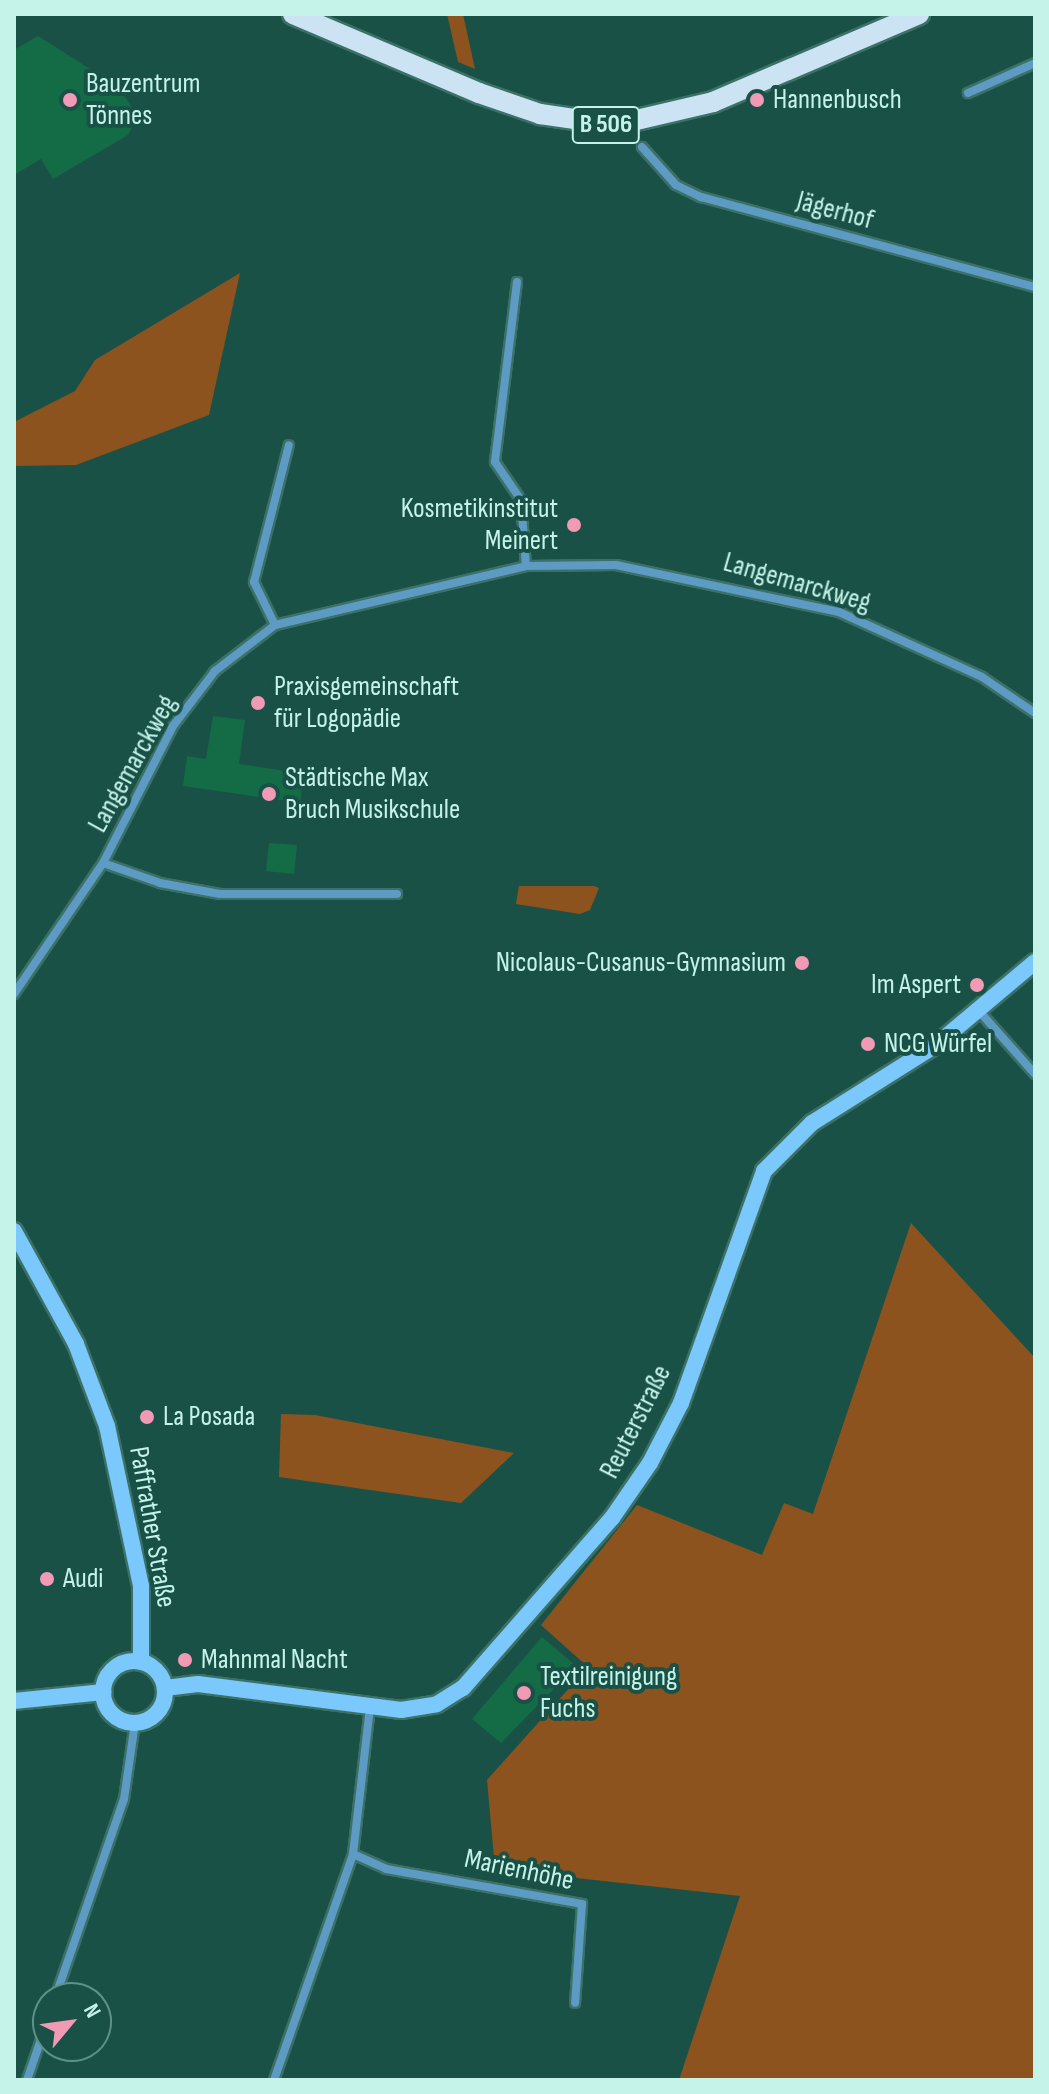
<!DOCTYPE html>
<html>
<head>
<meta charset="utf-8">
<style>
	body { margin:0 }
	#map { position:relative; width:1049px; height:2094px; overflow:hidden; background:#195147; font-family:"Sofia Sans Condensed",sans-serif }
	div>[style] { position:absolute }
	.green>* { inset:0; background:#8d531e }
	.building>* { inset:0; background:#146c47 }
	.roads { filter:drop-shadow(2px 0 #3b7167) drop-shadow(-2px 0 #3b7167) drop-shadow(0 2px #3b7167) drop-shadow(0 -2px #3b7167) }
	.street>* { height:8px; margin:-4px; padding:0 4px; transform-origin:4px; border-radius:4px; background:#5e9bc4 }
	.secondary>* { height:16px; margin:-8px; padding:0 8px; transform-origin:8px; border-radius:8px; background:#7bc8fc }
	.secondary>.ring { margin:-8px; padding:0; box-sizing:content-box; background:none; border:16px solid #7bc8fc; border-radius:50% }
	.primary>* { height:20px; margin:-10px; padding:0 10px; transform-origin:10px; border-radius:10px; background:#cce3f4 }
	.dots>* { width:22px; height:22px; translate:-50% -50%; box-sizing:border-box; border:4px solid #195147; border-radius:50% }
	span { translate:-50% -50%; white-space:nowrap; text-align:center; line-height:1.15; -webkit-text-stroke:8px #195147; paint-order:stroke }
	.shield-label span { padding:2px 6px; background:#195147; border:2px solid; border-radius:6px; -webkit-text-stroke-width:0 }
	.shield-label { font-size:26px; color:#c5f3e9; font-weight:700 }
	.poi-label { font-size:28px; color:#c5f3e9 }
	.left { translate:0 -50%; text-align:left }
	.right { translate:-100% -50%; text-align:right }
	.street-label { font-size:28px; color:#c5f3e9 }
	.frame { position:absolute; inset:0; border:16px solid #c5f3e9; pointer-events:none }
	.north { position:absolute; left:32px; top:1982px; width:80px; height:80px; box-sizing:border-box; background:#195147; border:2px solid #5e9288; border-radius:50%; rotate:61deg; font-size:22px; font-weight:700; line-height:32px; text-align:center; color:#c5f3e9 }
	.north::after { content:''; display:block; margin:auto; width:28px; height:36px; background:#f09ab5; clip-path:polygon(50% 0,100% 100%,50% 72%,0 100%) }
</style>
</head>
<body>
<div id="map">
	<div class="green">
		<i style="clip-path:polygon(447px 14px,463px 14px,475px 69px,458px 62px)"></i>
		<i style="clip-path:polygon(240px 273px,209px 415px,76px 465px,14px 466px,14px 422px,75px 391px,95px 360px)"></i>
		<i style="clip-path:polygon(519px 886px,594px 886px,599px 888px,590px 910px,580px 914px,516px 904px)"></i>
		<i style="clip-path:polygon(911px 1223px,1035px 1358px,1035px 2080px,679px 2080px,740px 1896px,495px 1869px,487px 1780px,588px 1667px,541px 1625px,637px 1505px,762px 1555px,784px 1503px,813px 1514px)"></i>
		<i style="clip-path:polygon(281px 1414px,315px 1415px,514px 1453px,461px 1503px,279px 1477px)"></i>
	</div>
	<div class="building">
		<i style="clip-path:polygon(38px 36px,120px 88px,137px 117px,128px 135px,53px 179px,41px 159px,14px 175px,14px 50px)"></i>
		<i style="clip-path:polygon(213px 716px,245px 720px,239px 764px,304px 774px,300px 803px,183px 786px,187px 756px,206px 759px)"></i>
		<i style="clip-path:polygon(269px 843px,297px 845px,294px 874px,266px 871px)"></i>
		<i style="clip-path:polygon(542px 1637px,576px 1666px,501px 1743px,472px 1719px)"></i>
	</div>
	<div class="roads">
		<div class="street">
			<i style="left:968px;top:93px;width:73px;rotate:-24.1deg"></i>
			<i style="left:642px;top:147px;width:51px;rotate:48.2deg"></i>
			<i style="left:676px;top:185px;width:28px;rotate:26deg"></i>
			<i style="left:701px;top:197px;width:346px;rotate:15.1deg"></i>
			<i style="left:517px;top:282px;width:181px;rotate:97deg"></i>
			<i style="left:495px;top:462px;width:46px;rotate:55.6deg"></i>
			<i style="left:521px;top:500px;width:66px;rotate:85.7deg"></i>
			<i style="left:275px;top:625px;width:48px;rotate:-116deg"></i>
			<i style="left:254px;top:582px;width:141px;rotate:-75.7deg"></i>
			<i style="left:103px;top:863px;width:60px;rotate:19.3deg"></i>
			<i style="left:160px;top:883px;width:61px;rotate:10.4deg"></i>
			<i style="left:220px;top:894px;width:177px"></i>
			<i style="left:14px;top:994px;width:158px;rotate:-55.8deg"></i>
			<i style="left:103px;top:863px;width:154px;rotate:-62.9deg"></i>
			<i style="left:173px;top:726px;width:69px;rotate:-52.6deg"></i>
			<i style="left:215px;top:671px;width:76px;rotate:-37.5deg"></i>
			<i style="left:275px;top:625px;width:258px;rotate:-13.2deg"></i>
			<i style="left:526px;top:566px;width:90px;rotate:-0.6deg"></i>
			<i style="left:616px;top:565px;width:228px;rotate:11.9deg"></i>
			<i style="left:839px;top:612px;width:157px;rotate:24.4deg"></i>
			<i style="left:982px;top:677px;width:64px;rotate:34.2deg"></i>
			<i style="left:979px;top:1011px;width:84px;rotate:48.4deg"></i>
			<i style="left:370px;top:1707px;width:148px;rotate:96.6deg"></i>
			<i style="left:353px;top:1854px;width:36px;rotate:24deg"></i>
			<i style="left:386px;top:1869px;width:199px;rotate:10.1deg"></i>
			<i style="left:582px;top:1904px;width:99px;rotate:94deg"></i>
			<i style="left:55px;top:1998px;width:211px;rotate:-70.9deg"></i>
			<i style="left:124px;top:1799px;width:77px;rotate:-81.8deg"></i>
			<i style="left:27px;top:2080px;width:65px;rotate:-71deg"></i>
			<i style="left:274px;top:2080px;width:239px;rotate:-70.7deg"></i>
		</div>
		<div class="secondary">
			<i style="left:14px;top:1231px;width:129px;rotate:61.2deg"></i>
			<i style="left:76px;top:1344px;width:88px;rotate:69.3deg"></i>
			<i style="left:107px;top:1426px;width:164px;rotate:78deg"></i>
			<i style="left:141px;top:1586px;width:76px;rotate:90deg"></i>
			<i class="ring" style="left:103px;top:1661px;width:46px;height:46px"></i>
			<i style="left:165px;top:1688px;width:33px;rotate:-7deg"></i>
			<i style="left:198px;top:1684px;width:205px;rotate:7.3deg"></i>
			<i style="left:401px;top:1710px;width:36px;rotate:-9deg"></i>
			<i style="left:437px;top:1704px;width:31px;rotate:-32deg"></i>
			<i style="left:463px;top:1688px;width:226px;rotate:-48.8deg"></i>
			<i style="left:612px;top:1518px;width:67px;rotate:-55.4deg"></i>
			<i style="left:650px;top:1463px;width:68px;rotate:-62.7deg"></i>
			<i style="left:681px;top:1403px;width:246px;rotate:-70.3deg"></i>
			<i style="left:764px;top:1171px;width:68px;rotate:-45deg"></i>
			<i style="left:812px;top:1123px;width:146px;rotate:-32.2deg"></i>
			<i style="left:936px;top:1045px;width:129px;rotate:-40deg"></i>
			<i style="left:14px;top:1701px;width:90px;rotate:-5.7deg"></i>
		</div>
		<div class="primary">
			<i style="left:293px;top:14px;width:202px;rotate:23deg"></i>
			<i style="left:479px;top:93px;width:65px;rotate:19deg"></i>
			<i style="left:540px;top:114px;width:76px;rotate:8.3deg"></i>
			<i style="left:615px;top:125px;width:101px;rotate:-13.2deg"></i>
			<i style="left:713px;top:102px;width:224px;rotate:-23.1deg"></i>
		</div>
	</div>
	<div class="dots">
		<i style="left:70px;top:100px;background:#f09ab5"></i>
		<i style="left:757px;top:100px;background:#f09ab5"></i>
		<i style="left:574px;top:525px;background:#f09ab5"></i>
		<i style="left:258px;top:703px;background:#f09ab5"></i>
		<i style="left:269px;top:794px;background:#f09ab5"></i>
		<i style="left:802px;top:963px;background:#f09ab5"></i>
		<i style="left:977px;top:985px;background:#f09ab5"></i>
		<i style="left:868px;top:1044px;background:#f09ab5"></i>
		<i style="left:147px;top:1417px;background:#f09ab5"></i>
		<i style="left:47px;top:1579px;background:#f09ab5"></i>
		<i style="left:185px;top:1660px;background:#f09ab5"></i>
		<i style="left:524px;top:1693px;background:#f09ab5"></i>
	</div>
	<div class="shield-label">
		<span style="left:606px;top:125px">B 506</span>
	</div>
	<div class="poi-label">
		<span class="left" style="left:86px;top:100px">Bauzentrum<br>Tönnes</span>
		<span class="left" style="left:773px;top:100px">Hannenbusch</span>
		<span class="right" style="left:558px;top:525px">Kosmetikinstitut<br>Meinert</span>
		<span class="left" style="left:274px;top:703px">Praxisgemeinschaft<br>für Logopädie</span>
		<span class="left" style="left:285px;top:794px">Städtische Max<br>Bruch Musikschule</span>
		<span class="right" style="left:786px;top:963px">Nicolaus-Cusanus-Gymnasium</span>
		<span class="right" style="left:961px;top:985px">Im Aspert</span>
		<span class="left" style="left:884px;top:1044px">NCG Würfel</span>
		<span class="left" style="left:163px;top:1417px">La Posada</span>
		<span class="left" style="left:63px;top:1579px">Audi</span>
		<span class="left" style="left:201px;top:1660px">Mahnmal Nacht</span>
		<span class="left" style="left:540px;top:1693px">Textilreinigung<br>Fuchs</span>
	</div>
	<div class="street-label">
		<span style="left:835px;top:211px;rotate:15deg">Jägerhof</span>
		<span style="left:797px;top:583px;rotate:16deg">Langemarckweg</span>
		<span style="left:133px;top:764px;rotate:-61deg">Langemarckweg</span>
		<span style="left:636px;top:1422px;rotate:-63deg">Reuterstraße</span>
		<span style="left:152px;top:1527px;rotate:80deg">Paffrather Straße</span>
		<span style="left:519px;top:1870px;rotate:12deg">Marienhöhe</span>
	</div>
	<div class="frame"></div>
	<div class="north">N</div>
</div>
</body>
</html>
